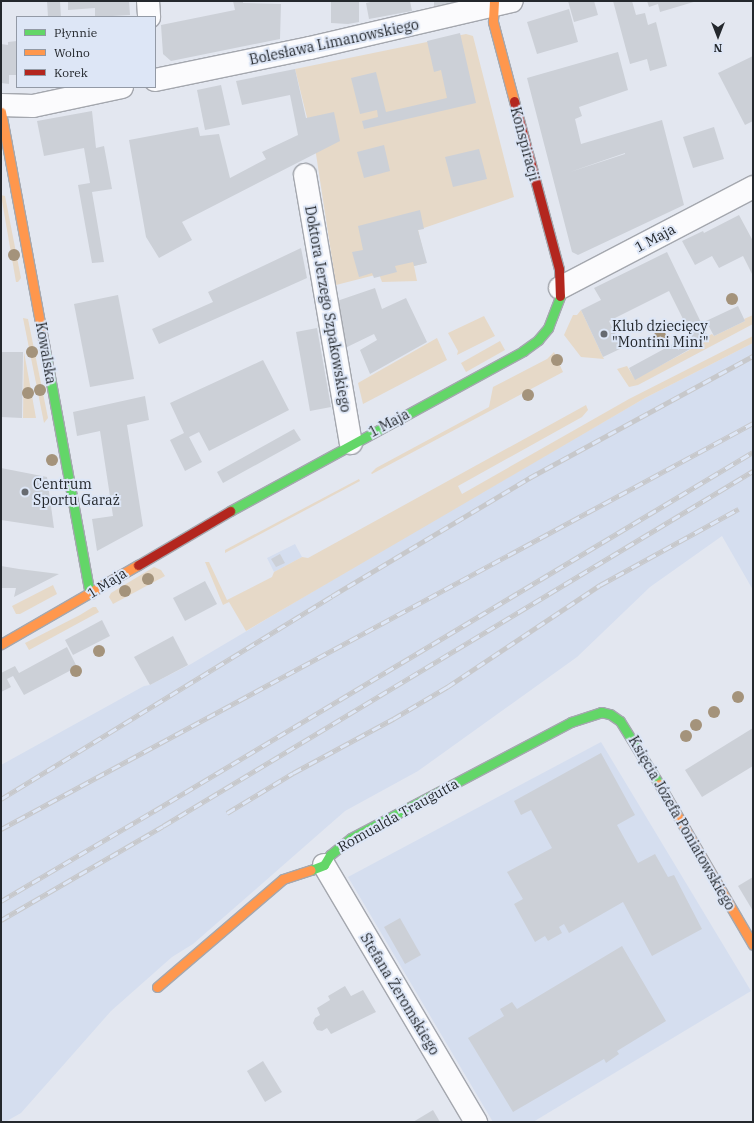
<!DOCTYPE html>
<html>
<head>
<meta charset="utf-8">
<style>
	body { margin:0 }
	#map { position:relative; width:754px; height:1123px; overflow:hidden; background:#e3e7f0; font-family:"IBM Plex Serif",serif }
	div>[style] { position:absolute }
	.built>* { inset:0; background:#d5deef }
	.green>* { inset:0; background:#e6d9c8 }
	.building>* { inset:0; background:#ccd0d7 }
	.roads { filter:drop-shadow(1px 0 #a4a7ae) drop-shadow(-1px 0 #a4a7ae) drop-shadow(0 1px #a4a7ae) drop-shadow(0 -1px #a4a7ae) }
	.street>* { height:22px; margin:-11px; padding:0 11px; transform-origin:11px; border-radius:11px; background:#fbfbfd }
	.fast>* { height:9px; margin:-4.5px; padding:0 4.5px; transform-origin:4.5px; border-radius:4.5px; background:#63d668 }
	.slow>* { height:9px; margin:-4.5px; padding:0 4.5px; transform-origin:4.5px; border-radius:4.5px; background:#ff974d }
	.jam>* { height:9px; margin:-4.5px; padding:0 4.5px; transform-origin:4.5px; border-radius:4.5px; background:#b3261e }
	.rail>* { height:4.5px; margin-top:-2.25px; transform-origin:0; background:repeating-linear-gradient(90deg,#dde6f6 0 9px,#c7c8cb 0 18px); box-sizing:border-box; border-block:1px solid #c7c8cb }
	.trees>* { width:12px; height:12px; margin:-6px; border-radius:50%; background:#a4937b }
	.dots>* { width:11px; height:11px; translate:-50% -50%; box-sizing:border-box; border:2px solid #dde6f6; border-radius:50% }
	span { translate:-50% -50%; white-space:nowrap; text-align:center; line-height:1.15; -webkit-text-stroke:4px #dde6f6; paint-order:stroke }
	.street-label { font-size:14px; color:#24282d }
	.poi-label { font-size:14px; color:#24282d }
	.left { translate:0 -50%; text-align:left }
	.frame { position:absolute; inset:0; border:2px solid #24282d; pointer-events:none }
	.legend { position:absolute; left:16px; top:16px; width:140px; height:72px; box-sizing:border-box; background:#dde6f6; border:1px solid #939aa6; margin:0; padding:5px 7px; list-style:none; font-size:12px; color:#24282d }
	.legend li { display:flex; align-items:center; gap:8px; height:20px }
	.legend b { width:20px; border:1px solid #939aa6 }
	.north { position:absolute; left:698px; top:16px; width:40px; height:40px; -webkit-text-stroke:3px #dde6f6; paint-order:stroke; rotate:180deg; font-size:11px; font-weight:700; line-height:16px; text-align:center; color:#24282d }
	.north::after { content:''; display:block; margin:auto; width:14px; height:18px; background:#24282d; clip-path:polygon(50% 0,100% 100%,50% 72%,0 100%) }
</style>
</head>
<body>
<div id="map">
	<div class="built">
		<i style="clip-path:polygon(753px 343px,753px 590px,722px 536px,650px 587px,577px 657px,418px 771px,345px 811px,193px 944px,172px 957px,111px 1011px,21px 1113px,5px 1122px,1px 1122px,1px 765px,144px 686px,150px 685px,191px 664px,398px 541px,645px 398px)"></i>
		<i style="clip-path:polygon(295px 544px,302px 557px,274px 572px,267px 558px)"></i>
		<i style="clip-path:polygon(601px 742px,751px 991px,533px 1122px,493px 1122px,348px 877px)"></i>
	</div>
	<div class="green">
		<i style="clip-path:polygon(466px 34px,473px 36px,514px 197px,418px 230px,426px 263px,414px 266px,417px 281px,382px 282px,379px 274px,336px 285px,316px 154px,295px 69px)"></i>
		<i style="clip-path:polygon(1px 195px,5px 196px,21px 278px,18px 282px,16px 282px)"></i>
		<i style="clip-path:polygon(581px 310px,603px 357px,604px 359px,581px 357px,564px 335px,573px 315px,577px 315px)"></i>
		<i style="clip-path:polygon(753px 315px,753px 324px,638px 385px,629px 387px,617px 369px,627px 366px,635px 379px,710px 339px,708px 336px,712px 334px,714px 336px,745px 321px,744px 319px)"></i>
		<i style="clip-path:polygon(484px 316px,495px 336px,457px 355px,458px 351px,448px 333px)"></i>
		<i style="clip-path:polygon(23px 318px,28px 319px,48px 418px,44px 423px)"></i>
		<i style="clip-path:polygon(753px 336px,753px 343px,645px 398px,246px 631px,229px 602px,223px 605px,205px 562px,209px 562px,227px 600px,272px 577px,274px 572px,302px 557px,308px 558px,586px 405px,588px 410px,582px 417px,458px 486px,462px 494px,629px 399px)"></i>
		<i style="clip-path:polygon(437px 338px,447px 360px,363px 404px,358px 383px)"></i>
		<i style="clip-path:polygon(500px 341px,505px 350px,466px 372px,461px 363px)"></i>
		<i style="clip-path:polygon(24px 352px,36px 418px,23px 418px)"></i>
		<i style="clip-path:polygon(554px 352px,563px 372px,372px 474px,371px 473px,376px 468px,489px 407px,493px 387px,547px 359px)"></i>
		<i style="clip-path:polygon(359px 479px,360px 481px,225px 553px,225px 550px)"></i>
		<i style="clip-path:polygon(154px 567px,161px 570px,165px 576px,113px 604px,109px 597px,111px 593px)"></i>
		<i style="clip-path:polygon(53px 585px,57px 594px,20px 614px,16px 614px,12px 606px)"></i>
		<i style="clip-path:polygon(93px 607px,96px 607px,99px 612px,29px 650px,25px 643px,80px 615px)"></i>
	</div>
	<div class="building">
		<i style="clip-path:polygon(47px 1px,60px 1px,61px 17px,48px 17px)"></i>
		<i style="clip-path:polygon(68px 1px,129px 1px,130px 15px,95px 17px,95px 8px,68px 10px)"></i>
		<i style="clip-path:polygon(233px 1px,243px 1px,243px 3px,281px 4px,280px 39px,171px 61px,163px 54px,161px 25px,235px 10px)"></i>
		<i style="clip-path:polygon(331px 1px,359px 1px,359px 22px,348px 24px,331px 23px)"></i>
		<i style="clip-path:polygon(375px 1px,410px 1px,412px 11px,369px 19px,366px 3px)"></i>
		<i style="clip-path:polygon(434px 1px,460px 1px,460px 2px,434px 7px)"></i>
		<i style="clip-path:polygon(568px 1px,594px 1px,598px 15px,574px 22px)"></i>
		<i style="clip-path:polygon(613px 1px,632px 1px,636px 15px,645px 13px,648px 25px,656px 22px,667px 66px,650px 71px,647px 59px,630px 64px)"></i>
		<i style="clip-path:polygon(647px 1px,697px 1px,660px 12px,658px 4px,649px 7px)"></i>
		<i style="clip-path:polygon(569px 9px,578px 42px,537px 54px,527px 22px)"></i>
		<i style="clip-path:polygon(460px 33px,476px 103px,364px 129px,362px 121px,378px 117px,377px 110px,360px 114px,351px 78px,376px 72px,386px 112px,447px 98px,441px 70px,434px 72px,427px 41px)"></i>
		<i style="clip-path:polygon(17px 41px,17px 75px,9px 75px,9px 84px,1px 83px,1px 44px,8px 45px,8px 42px)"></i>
		<i style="clip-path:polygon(evenodd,618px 52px,628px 90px,579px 107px,582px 116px,575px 119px,581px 144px,662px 120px,684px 205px,578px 255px,572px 252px,527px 78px,618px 52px,625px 153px,625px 154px,570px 172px,593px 164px,625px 153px)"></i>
		<i style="clip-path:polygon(753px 56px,753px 121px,745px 125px,718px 73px)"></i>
		<i style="clip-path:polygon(295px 69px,306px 118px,334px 112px,340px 141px,182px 222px,192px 240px,159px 258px,146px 237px,129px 140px,198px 127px,200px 136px,219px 134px,230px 178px,266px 159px,262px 152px,298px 135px,290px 95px,242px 105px,236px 81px)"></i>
		<i style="clip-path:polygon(221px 85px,230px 125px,205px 130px,197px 90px)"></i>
		<i style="clip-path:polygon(92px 111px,96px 148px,104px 146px,112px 189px,92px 192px,104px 262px,92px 263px,78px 185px,90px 183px,84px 148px,44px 156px,37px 121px)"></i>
		<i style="clip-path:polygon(714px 127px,724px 159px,693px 168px,683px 137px)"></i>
		<i style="clip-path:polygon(384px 145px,390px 171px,364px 178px,357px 152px)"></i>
		<i style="clip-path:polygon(479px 149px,487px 179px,453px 187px,445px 157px)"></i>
		<i style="clip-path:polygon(420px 210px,424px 229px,418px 230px,419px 234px,427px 263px,414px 266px,413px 262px,395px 266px,397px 272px,374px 278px,372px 273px,359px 277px,352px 252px,363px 250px,358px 226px)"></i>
		<i style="clip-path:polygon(739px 215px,753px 241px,753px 276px,743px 256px,719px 268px,712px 256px,695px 265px,682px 241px,703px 231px,704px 233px)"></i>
		<i style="clip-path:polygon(301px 248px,307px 278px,159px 344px,152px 329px,213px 302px,208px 292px)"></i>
		<i style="clip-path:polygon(667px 252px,709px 339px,696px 345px,669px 291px,609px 321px,622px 348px,603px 357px,581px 310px,601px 300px,594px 288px)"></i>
		<i style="clip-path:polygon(375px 288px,382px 309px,406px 298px,427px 342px,370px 374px,360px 350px,377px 340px,374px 334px,345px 348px,337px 301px)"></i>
		<i style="clip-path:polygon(118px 295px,134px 379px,90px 387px,74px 304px)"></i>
		<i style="clip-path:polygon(738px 306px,745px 321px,714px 336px,706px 321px)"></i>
		<i style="clip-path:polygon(317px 328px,331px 407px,310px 411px,296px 332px)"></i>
		<i style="clip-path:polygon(685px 340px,690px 349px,635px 380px,629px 368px,675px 343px,676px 345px)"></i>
		<i style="clip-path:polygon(1px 352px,23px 352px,22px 418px,1px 417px)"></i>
		<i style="clip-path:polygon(263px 360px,289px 410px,209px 451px,199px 432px,189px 437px,202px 462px,185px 471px,170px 440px,184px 433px,170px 403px)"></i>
		<i style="clip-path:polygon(145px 396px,149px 420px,127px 425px,143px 526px,97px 551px,92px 519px,113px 516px,100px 431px,77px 436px,73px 412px)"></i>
		<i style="clip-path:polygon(294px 429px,301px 440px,223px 483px,217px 472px)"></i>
		<i style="clip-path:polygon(1px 468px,47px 477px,54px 528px,1px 520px)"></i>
		<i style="clip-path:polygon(280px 554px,285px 563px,276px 567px,271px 559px)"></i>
		<i style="clip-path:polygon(1px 566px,19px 569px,59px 574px,14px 597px,16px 588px,1px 588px)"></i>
		<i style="clip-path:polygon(205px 581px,217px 604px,185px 621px,173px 598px)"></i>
		<i style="clip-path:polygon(102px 620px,110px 636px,73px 655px,65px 640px)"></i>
		<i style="clip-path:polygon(173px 636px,188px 665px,150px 685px,134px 657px)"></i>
		<i style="clip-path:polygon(67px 647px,77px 667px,24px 695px,13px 676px,7px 679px,11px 687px,1px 692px,1px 673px,15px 666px,19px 673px)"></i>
		<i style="clip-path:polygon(753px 728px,753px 766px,702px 797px,685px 770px)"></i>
		<i style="clip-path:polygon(601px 753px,635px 815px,617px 825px,638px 863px,655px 854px,668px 877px,674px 875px,702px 929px,652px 956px,623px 902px,569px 933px,564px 924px,559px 927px,562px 933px,548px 941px,545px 936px,535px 942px,514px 904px,523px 899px,507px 872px,552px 848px,531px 810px,521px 815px,514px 801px)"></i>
		<i style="clip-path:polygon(753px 877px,753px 911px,738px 886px)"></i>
		<i style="clip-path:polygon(400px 918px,421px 955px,405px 964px,384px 927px)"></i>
		<i style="clip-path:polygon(622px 946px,666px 1021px,617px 1051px,619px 1054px,606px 1063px,604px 1059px,513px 1112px,468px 1038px,504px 1016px,500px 1009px,512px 1002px,517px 1009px)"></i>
		<i style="clip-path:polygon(345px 986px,351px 996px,363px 990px,376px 1012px,331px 1034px,327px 1028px,322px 1031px,317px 1030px,313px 1023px,315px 1018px,320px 1015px,317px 1008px,330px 1000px,328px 996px)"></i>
		<i style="clip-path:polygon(263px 1061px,282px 1092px,265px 1102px,247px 1071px)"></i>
		<i style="clip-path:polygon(433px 1110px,440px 1122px,413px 1122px)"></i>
	</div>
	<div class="roads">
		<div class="street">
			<i style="left:148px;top:1px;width:16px;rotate:86deg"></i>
			<i style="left:155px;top:80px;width:158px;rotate:-11.7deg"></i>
			<i style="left:310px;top:48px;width:207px;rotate:-13.1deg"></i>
			<i style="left:1px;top:105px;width:32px;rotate:2deg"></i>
			<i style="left:33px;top:106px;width:91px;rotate:-12.1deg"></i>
			<i style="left:305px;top:175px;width:272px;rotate:80.3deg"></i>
			<i style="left:560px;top:288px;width:218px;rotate:-27.6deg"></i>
			<i style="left:324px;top:865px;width:299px;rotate:59.4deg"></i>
		</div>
		<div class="fast">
			<i style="left:44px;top:344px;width:254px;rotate:79.6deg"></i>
			<i style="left:230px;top:511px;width:334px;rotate:-28.6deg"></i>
			<i style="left:523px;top:351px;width:19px;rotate:-36deg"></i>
			<i style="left:538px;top:340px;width:16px;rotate:-50deg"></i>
			<i style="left:548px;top:328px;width:34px;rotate:-69deg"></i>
			<i style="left:311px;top:870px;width:14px;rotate:-21deg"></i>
			<i style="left:324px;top:865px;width:12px;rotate:-59deg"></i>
			<i style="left:330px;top:855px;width:27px;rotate:-39deg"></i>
			<i style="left:351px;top:838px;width:249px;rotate:-27.8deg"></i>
			<i style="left:571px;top:722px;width:32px;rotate:-18deg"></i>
			<i style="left:601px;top:712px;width:9px;rotate:13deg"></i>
			<i style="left:610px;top:714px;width:12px;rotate:35deg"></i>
			<i style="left:620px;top:721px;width:74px;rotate:58.2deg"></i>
		</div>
		<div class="slow">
			<i style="left:494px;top:1px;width:21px;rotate:93deg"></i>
			<i style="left:493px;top:22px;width:82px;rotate:75.1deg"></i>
			<i style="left:1px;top:112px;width:236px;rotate:79.5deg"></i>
			<i style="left:1px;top:644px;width:158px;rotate:-30deg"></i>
			<i style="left:659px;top:784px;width:186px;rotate:59.7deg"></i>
			<i style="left:157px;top:987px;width:166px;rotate:-40.6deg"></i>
			<i style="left:283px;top:879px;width:29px;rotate:-18deg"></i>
		</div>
		<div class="jam">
			<i style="left:514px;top:101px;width:174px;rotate:75deg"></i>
			<i style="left:559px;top:269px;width:27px;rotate:88deg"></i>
			<i style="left:138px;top:565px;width:107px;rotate:-30.4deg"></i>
		</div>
	</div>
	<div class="rail">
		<i style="left:1px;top:799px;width:388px;rotate:-31.5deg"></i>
		<i style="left:332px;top:596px;width:230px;rotate:-30.9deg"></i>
		<i style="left:529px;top:478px;width:255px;rotate:-28.6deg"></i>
		<i style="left:227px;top:813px;width:77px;rotate:-31.2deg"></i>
		<i style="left:293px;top:773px;width:114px;rotate:-28.4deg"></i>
		<i style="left:393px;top:719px;width:63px;rotate:-30.7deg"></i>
		<i style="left:447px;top:687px;width:184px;rotate:-33.7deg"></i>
		<i style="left:600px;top:585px;width:158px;rotate:-28.8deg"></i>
		<i style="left:1px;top:829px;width:855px;rotate:-28.36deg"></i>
		<i style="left:1px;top:901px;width:178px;rotate:-30.5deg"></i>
		<i style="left:154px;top:811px;width:698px;rotate:-30.94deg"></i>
		<i style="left:1px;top:920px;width:187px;rotate:-30.1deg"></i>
		<i style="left:163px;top:826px;width:689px;rotate:-31.04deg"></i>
	</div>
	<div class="trees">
		<i style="left:14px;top:255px"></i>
		<i style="left:732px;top:299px"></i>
		<i style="left:660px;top:336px"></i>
		<i style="left:32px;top:352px"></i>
		<i style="left:557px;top:360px"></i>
		<i style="left:40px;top:390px"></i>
		<i style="left:28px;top:393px"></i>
		<i style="left:528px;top:395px"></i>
		<i style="left:52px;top:460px"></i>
		<i style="left:148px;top:579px"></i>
		<i style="left:125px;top:591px"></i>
		<i style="left:99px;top:651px"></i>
		<i style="left:76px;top:671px"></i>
		<i style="left:738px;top:697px"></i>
		<i style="left:714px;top:712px"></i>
		<i style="left:696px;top:725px"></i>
		<i style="left:686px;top:736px"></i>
	</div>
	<div class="dots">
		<i style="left:604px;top:334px;background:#676b71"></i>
		<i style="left:25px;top:492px;background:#676b71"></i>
	</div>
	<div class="street-label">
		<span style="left:334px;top:42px;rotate:-12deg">Bolesława Limanowskiego</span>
		<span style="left:525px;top:144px;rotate:75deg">Konspiracji</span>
		<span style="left:655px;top:238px;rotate:-28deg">1 Maja</span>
		<span style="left:328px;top:309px;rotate:80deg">Doktora Jerzego Szpakowskiego</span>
		<span style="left:46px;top:353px;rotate:80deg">Kowalska</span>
		<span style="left:389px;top:423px;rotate:-28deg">1 Maja</span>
		<span style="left:107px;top:583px;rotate:-32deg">1 Maja</span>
		<span style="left:398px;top:815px;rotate:-29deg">Romualda Traugutta</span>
		<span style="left:682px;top:823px;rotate:60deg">Księcia Józefa Poniatowskiego</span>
		<span style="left:400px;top:994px;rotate:59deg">Stefana Żeromskiego</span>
	</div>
	<div class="poi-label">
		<span class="left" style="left:612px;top:334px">Klub dziecięcy<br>"Montini Mini"</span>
		<span class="left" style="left:33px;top:492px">Centrum<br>Sportu Garaż</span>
	</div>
	<div class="frame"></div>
	<ul class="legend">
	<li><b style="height:5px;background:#63d668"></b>Płynnie</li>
	<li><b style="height:5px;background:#ff974d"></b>Wolno</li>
	<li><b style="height:5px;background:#b3261e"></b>Korek</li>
	</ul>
	<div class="north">N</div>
</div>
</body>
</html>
